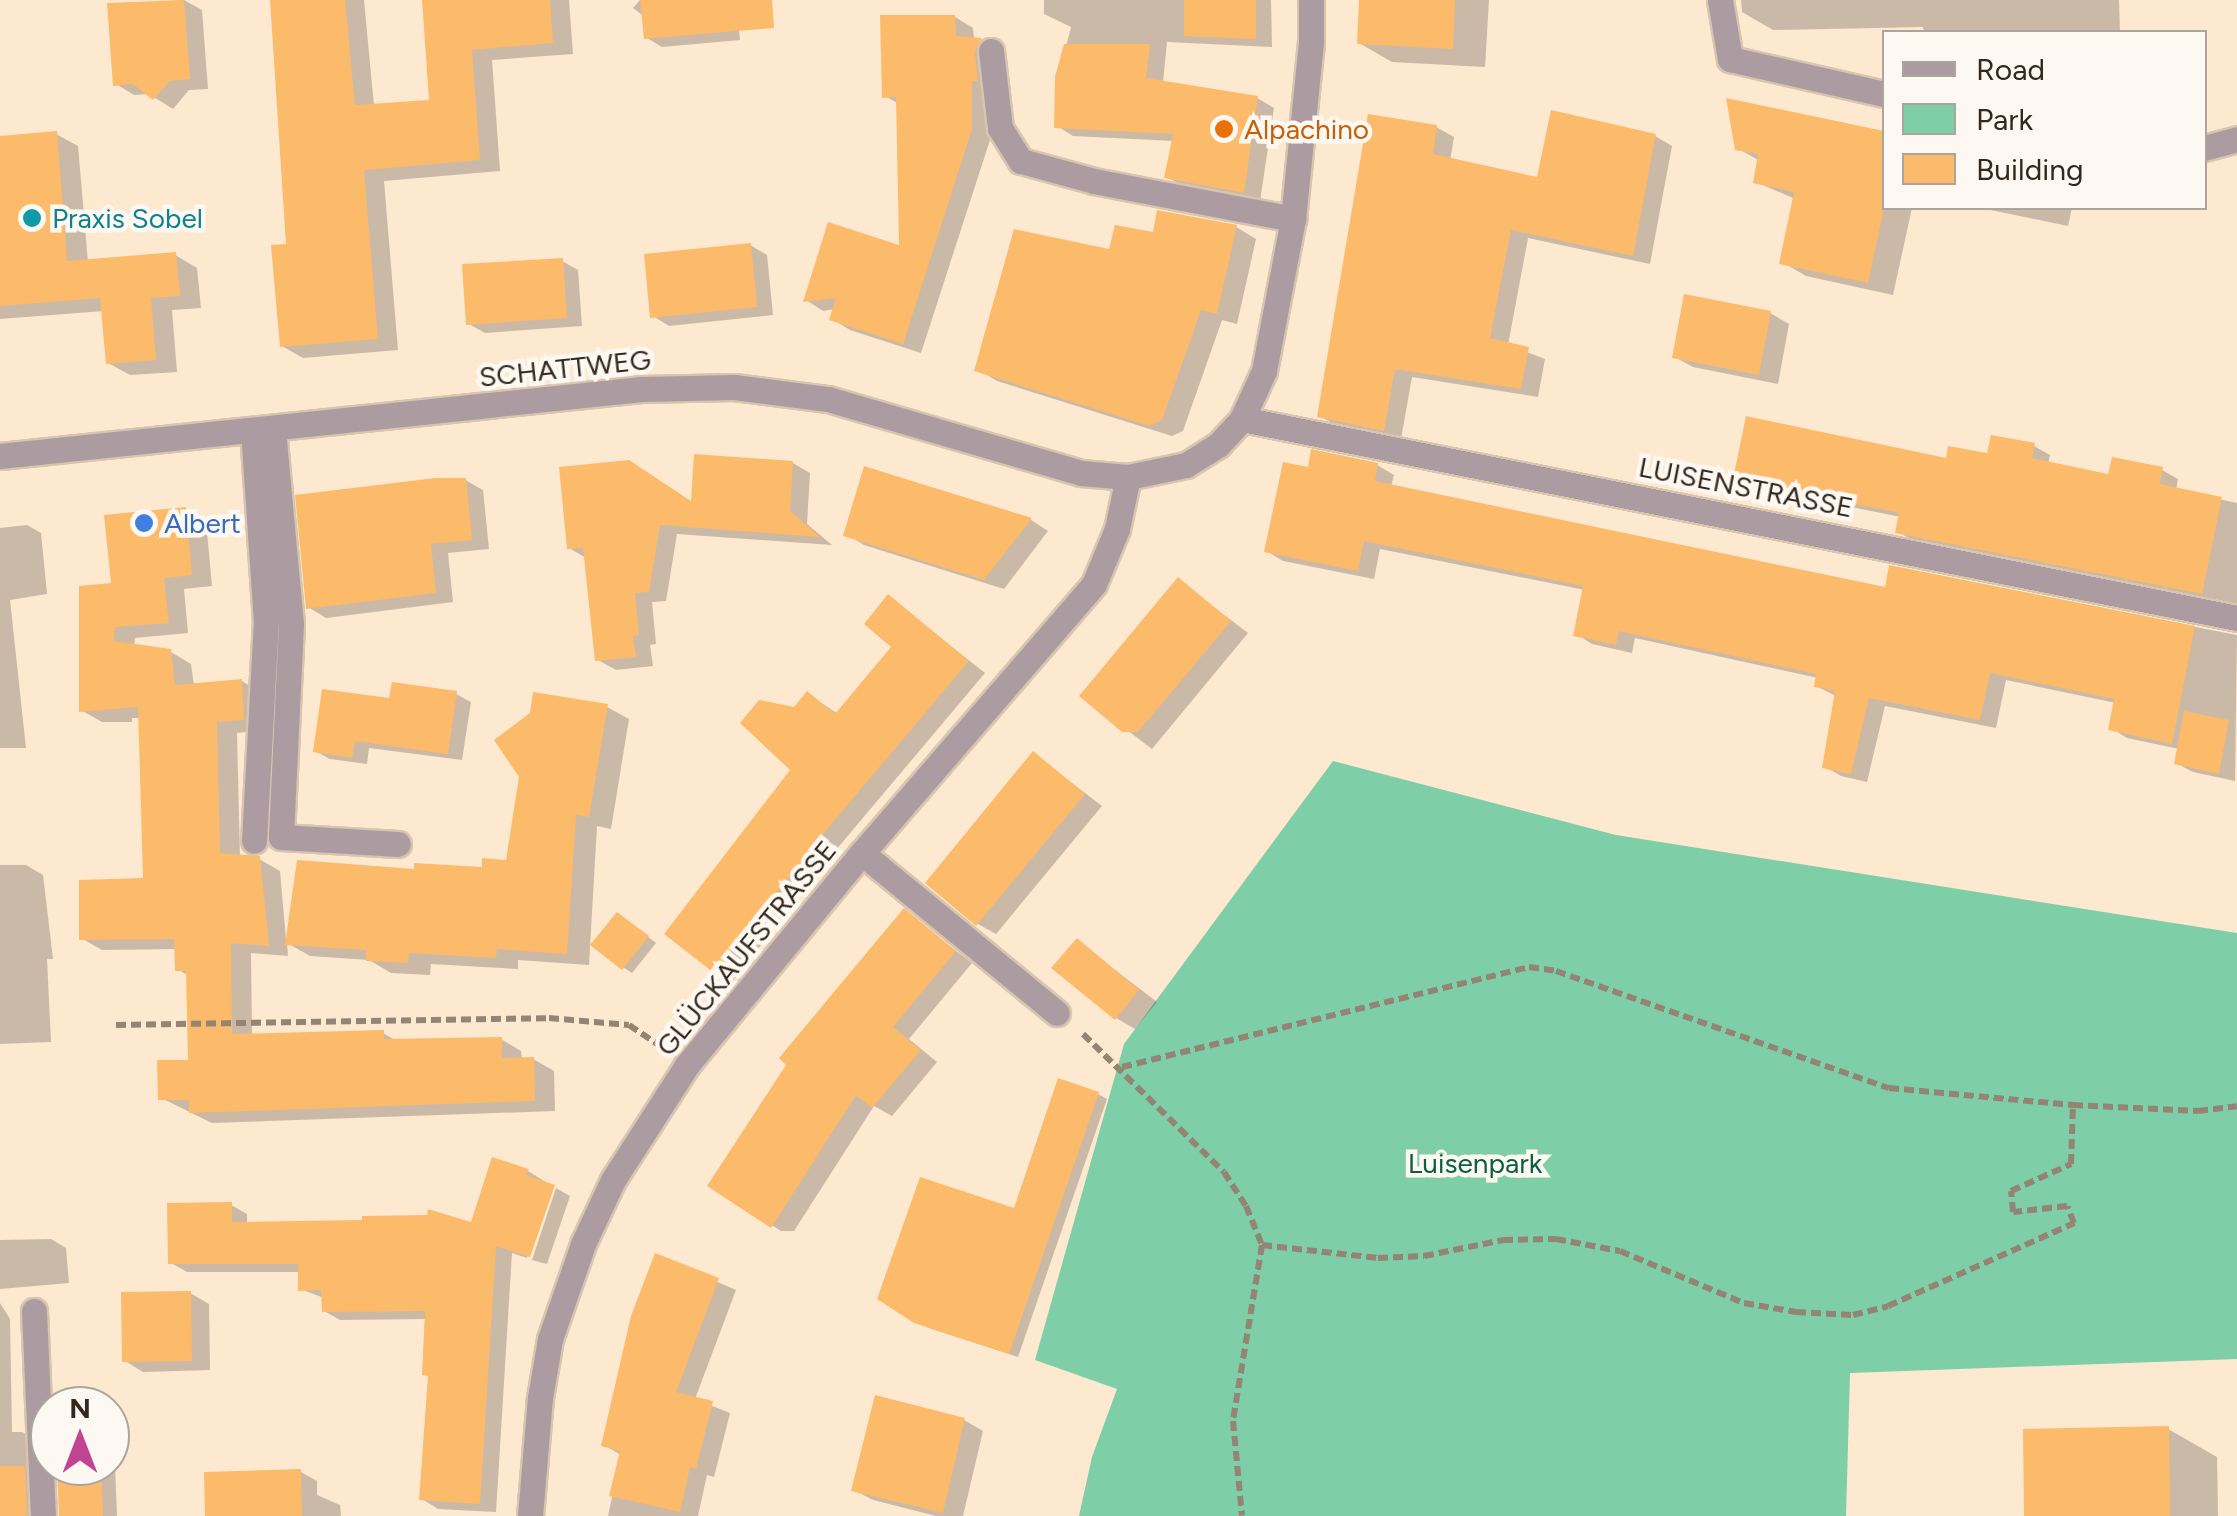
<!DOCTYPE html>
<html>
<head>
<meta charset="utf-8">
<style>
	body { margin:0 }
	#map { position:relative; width:2237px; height:1516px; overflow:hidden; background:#fde8d0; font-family:Figtree,sans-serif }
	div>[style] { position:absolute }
	.green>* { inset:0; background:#7ecea7 }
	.shadow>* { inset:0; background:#0003 }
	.building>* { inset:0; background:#fcba6b }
	.path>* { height:6px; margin-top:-3px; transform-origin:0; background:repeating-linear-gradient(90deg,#938473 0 10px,transparent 0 15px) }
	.roads { filter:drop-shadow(2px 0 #d8c5b0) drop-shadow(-2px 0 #d8c5b0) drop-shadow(0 2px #d8c5b0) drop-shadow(0 -2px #d8c5b0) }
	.lane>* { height:25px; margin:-12.5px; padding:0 12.5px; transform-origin:12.5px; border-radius:12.5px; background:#ac9ba1 }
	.street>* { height:25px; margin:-12.5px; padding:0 12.5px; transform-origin:12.5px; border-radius:12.5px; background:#ac9ba1 }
	.dots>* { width:28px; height:28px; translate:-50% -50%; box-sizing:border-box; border:5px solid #fdf8f2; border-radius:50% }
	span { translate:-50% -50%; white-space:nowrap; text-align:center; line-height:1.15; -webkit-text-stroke:9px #fdf8f2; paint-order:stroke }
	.food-label { font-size:28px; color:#c56008 }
	.left { translate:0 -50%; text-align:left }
	.culture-label { font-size:28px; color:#0d838f }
	.street-label { font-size:28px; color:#32281d }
	.shop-label { font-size:28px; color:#366cbe }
	.park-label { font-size:28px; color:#0a5f40 }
	.legend { position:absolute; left:1882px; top:30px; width:325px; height:180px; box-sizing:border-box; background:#fdf8f2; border:2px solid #aca59d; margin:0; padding:12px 18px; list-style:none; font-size:30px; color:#32281d }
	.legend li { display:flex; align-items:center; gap:20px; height:50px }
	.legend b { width:50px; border:2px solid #aca59d }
	.north { position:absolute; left:30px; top:1386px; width:100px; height:100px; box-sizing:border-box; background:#fdf8f2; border:2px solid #aca59d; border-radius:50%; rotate:0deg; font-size:28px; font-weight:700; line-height:40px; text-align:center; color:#32281d }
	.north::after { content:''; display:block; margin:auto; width:35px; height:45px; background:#c14492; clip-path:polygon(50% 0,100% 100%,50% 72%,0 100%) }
</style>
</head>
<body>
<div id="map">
	<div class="green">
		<i style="clip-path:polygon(1333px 761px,1616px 835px,2237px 933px,2237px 1359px,1850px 1373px,1846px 1516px,1079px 1516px,1092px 1457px,1117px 1389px,1035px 1360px,1124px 1044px)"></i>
	</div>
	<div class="shadow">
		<i style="clip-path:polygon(184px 0,202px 10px,208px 89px,189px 90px,173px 109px,149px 94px,134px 95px,116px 84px,109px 6px)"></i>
		<i style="clip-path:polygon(272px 0,364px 0,374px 106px,432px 102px,425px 0,569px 0,573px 54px,492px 60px,500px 171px,384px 181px,398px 350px,303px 358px,282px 346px,289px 246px)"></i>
		<i style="clip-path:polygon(640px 0,736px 0,740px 40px,662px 47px,647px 38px,645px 17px,633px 8px)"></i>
		<i style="clip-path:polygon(1044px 0,1271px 0,1272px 47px,1167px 42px,1163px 83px,1257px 98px,1274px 108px,1260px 201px,1183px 186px,1167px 177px,1174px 141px,1073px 136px,1057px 126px,1058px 78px,1071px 27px,1044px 14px)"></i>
		<i style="clip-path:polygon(1361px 0,1489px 0,1485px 67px,1392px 62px,1359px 43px)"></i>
		<i style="clip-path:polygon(1741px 0,2119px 0,2120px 32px,1924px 32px,1923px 27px,1773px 30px,1742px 12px)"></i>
		<i style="clip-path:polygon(955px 17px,973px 28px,974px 39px,999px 50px,990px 90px,990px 140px,921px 353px,850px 330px,832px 319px,835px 309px,823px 311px,806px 300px,902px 248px,899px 104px,885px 96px)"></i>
		<i style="clip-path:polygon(1729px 101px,1884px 134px,1884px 208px,1912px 208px,1893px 295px,1806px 276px,1782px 262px,1795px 199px,1756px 182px,1760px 161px,1737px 148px)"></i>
		<i style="clip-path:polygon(1436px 127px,1454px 137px,1450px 161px,1539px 180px,1655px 136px,1672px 146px,1650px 264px,1528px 238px,1508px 345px,1545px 359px,1538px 397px,1412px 377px,1401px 439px,1337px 426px,1320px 416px)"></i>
		<i style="clip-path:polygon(56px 134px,78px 146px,88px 262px,175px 255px,197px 268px,201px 308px,172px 310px,177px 372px,130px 375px,108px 363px,104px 311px,0 319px,0 138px)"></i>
		<i style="clip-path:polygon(1981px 208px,2072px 208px,2068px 226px)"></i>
		<i style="clip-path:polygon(1236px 227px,1256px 239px,1237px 324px,1222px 320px,1183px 431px,1172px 436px,997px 381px,977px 369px,1111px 252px,1155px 235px)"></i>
		<i style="clip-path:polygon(750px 245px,767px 255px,773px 315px,669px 326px,653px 316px)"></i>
		<i style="clip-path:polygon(562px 261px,578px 270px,582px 326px,485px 333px,469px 324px)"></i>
		<i style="clip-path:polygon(1770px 313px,1789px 324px,1778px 384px,1693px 367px,1675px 357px)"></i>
		<i style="clip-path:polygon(2034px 446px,2050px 455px,2048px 464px,2110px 477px,2162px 470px,2178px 479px,2176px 490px,2237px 503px,2237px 606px,1914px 541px,1898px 532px,1901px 517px,1752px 487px,1735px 478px,1948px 461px)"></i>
		<i style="clip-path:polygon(793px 463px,810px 473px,807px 524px,832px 545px,677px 534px,666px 601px,652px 602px,656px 644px,650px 645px,653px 666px,616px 670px,598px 660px,586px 558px,569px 548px)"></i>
		<i style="clip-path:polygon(1377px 465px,1394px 475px,1391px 487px,1886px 590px,1891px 568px,2237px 635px,2235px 781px,2193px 772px,2176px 763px,2179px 749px,2127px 738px,2111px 728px,2116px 703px,2006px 680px,1996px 728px,1885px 706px,1867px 782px,1841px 776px,1825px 767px,1836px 696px,1816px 686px,1818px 678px,1635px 638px,1632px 653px,1592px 644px,1576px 634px,1585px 590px,1380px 549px,1374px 579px,1283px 561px,1267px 551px,1310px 470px)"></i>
		<i style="clip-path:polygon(866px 469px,1031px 520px,1048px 531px,1004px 589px,864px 545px,846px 534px)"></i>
		<i style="clip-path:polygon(465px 480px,483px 490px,489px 549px,448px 553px,453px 602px,326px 618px,308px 607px)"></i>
		<i style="clip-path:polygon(185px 510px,206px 521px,212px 586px,184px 589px,188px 633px,135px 638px,134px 646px,171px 652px,191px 664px,194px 686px,242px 681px,262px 693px,264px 730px,237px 733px,240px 857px,259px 859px,280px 871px,286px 939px,416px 871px,484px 870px,508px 862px,607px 707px,629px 719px,611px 829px,597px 826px,589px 965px,518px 960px,518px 969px,431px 964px,430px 975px,391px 973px,369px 960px,310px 956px,287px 943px,288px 956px,251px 953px,252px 1036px,383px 1033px,398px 1042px,501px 1039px,521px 1051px,522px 1060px,533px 1059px,554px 1071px,555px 1111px,212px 1123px,161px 1098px,190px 1063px,189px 976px,177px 969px,177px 949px,102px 950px,81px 938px,145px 881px,141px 718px,132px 718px,132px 722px,102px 722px,81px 710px,113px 585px)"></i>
		<i style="clip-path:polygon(27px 525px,41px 533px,47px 594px,10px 600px,26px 748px,0 748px,0 528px)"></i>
		<i style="clip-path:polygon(1178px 580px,1248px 633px,1152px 749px,1082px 696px)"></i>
		<i style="clip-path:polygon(889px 597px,985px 673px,830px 857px,733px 981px,715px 971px,793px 769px,795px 710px,808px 694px,838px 714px,894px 646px)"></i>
		<i style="clip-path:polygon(456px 694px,471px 702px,462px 760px,369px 748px,367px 764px,330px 759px,315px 751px,391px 701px)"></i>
		<i style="clip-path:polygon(1034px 754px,1102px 806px,996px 934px,978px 924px)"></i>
		<i style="clip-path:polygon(0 865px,26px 865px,43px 875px,53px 959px,47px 959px,51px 1042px,0 1044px)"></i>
		<i style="clip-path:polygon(905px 912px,972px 963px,909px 1039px,937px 1062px,892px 1116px,874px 1106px,794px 1231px,781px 1231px,762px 1219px)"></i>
		<i style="clip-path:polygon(626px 920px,656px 943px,632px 973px,624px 968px)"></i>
		<i style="clip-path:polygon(1077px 941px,1157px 1002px,1135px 1029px,1116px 1018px)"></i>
		<i style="clip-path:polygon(1098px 1094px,1107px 1099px,1018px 1357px,926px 1327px)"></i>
		<i style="clip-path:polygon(528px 1171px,552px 1186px,527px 1258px,512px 1253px,496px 1512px,438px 1509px,422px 1499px,430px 1377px,427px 1319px,340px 1320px,324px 1311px,324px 1298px,300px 1289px,300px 1272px,187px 1272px,171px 1263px,231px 1205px,247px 1214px,247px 1224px,472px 1226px)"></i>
		<i style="clip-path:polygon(556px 1188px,570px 1196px,547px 1264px,532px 1260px)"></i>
		<i style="clip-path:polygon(51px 1239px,66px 1248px,69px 1283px,0 1289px,0 1240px)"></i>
		<i style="clip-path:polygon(657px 1256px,736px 1290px,695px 1399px,730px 1413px,714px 1477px,707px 1475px,698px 1516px,608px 1516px,621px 1455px,604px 1445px)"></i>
		<i style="clip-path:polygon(190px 1293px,209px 1304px,210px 1370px,143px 1372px,125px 1361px)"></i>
		<i style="clip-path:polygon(0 1303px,10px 1319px,12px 1432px,22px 1432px,38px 1441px,41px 1516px,0 1516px)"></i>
		<i style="clip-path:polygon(964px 1420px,983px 1431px,963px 1516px,936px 1516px,873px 1500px,854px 1490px)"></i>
		<i style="clip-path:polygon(2168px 1429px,2217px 1457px,2218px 1516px,2027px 1516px)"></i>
		<i style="clip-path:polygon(110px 1437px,114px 1439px,117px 1516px,62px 1516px,60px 1466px,110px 1466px)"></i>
		<i style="clip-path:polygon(301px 1472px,317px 1481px,317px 1495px,340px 1505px,341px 1516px,208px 1516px)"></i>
	</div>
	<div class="building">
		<i style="clip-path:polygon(184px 0,190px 79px,170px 81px,153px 100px,133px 84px,113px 86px,107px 3px)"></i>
		<i style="clip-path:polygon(270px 0,345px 0,355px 105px,429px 100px,422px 0,550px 0,553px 43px,472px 50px,480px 160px,364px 170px,378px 339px,280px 347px,271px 245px,286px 244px)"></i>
		<i style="clip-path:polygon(640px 0,772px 0,774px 28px,644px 39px)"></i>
		<i style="clip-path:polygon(1184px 0,1256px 0,1256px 39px,1184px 36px)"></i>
		<i style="clip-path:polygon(1359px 0,1455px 0,1453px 49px,1357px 44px)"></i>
		<i style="clip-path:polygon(880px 15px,955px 15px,956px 36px,982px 38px,975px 52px,978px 81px,972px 81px,972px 129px,903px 344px,829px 320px,836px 298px,803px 302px,828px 222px,899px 245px,896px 97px,882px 98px)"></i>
		<i style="clip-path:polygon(1064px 44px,1150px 44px,1146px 78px,1258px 96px,1244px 193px,1164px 178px,1173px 134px,1054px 128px,1055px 77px)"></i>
		<i style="clip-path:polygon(1726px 98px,1884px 131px,1884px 208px,1868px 283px,1779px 264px,1794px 192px,1753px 183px,1758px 154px,1735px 150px)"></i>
		<i style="clip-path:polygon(1551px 110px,1656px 134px,1633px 256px,1511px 230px,1490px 338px,1529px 347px,1521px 389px,1395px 369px,1384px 431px,1317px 417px,1368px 114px,1437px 125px,1433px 154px,1537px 177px)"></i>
		<i style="clip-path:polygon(57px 131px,67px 261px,176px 252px,180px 296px,151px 298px,156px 360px,106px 364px,100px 298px,0 306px,0 136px)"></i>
		<i style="clip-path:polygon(1157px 210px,1237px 225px,1217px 314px,1201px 310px,1162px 420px,1149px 426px,974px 371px,1014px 229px,1109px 249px,1115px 225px,1153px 232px)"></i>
		<i style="clip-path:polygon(751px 243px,757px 307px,650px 318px,644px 254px)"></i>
		<i style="clip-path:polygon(563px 258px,567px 318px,466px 325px,462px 264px)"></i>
		<i style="clip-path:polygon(1684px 294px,1771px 311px,1759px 375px,1672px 358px)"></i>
		<i style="clip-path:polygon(1746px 416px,1946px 458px,1948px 446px,1987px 453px,1991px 435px,2035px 443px,2032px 458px,2108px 474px,2112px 457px,2163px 467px,2160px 484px,2222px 497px,2202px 594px,1895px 533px,1899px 513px,1733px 479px)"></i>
		<i style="clip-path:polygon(1311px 449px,1378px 463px,1375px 481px,1885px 587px,1889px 565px,2195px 626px,2172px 744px,2108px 730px,2114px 699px,1990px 673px,1980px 720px,1869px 698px,1851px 774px,1822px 768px,1835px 691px,1814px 687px,1816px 674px,1619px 631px,1616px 645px,1573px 636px,1583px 586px,1364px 541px,1358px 571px,1264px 552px,1283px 462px,1308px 467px)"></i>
		<i style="clip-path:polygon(694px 454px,793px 461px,790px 511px,820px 537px,660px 525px,649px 592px,635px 593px,639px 635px,633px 636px,636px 657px,595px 661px,583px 548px,567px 549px,559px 467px,629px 460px,691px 501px)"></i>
		<i style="clip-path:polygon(864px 466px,912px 481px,1032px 518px,984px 580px,843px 536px)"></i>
		<i style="clip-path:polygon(435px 478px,466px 478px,472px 540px,431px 544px,436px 593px,306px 609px,295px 495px)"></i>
		<i style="clip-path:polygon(186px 507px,192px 575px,164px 578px,169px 623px,115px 627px,114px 641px,171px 649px,175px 685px,242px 679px,244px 720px,217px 722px,220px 853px,260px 856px,269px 946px,231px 943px,232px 1034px,384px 1030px,384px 1039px,502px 1037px,502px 1058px,534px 1057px,535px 1101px,189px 1113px,189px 1100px,158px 1100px,157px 1060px,188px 1060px,186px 971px,175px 971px,174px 939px,79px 940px,79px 880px,143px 878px,138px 707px,79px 712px,79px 586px,111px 583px,104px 515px)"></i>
		<i style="clip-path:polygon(1178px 577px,1231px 621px,1138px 732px,1122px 732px,1079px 696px)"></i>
		<i style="clip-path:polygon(888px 594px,969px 661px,812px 847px,714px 973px,664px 934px,790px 770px,740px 723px,759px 700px,794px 707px,807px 691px,835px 714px,891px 647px,864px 624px)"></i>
		<i style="clip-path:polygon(392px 682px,457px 691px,448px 754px,355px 741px,352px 758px,313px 752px,322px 689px,389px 698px)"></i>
		<i style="clip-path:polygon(533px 692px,608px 704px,589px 817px,576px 815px,567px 954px,497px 949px,496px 958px,409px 953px,408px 963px,366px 961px,366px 950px,285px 945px,297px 860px,414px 869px,414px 863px,482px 867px,482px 858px,506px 860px,519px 777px,494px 740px,530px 713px)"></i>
		<i style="clip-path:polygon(2184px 711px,2229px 720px,2219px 774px,2174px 764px)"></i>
		<i style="clip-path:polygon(1033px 751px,1085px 794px,976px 926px,925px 883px)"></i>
		<i style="clip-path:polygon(904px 908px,956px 951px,893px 1027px,921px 1050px,872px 1108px,856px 1095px,771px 1228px,707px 1186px,786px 1065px,779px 1058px)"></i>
		<i style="clip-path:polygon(617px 912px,649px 936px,622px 970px,590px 945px)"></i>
		<i style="clip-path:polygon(1077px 938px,1139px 990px,1115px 1020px,1051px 968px)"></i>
		<i style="clip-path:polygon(1058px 1078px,1099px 1092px,1009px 1354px,914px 1323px,877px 1299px,920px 1177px,1014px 1208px)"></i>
		<i style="clip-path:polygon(492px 1157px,529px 1169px,526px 1175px,555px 1185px,530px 1257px,496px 1246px,480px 1504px,419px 1500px,428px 1376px,422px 1375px,425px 1311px,322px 1312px,321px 1290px,298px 1291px,298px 1264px,168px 1264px,167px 1203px,232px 1202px,232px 1222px,362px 1220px,362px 1216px,427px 1215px,428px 1209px,471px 1222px)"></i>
		<i style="clip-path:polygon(655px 1253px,719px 1278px,676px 1392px,713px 1401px,696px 1469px,690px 1467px,680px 1512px,609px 1496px,620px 1451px,601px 1446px,631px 1316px)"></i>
		<i style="clip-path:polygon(191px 1291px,192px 1361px,122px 1362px,121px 1292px)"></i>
		<i style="clip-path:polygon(875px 1395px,965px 1418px,943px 1513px,851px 1491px)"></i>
		<i style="clip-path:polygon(2169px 1426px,2170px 1516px,2024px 1516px,2023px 1429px)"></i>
		<i style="clip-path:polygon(0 1466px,25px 1466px,27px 1516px,0 1516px)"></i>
		<i style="clip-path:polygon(57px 1466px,101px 1466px,103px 1516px,59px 1516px)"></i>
		<i style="clip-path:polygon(301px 1469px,302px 1516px,205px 1516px,204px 1472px)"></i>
	</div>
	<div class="path">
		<i style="left:116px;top:1025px;width:433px;rotate:-0.9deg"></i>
		<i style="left:549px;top:1018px;width:80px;rotate:5deg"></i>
		<i style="left:629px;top:1025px;width:34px;rotate:34deg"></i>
		<i style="left:1083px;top:1034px;width:197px;rotate:44.4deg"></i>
		<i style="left:1224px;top:1172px;width:40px;rotate:57.1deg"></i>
		<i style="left:1246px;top:1206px;width:42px;rotate:67.7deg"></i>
		<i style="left:1262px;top:1245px;width:178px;rotate:99.4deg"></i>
		<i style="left:1233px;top:1421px;width:95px;rotate:84.6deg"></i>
		<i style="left:1122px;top:1067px;width:419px;rotate:-13.8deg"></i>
		<i style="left:1529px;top:967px;width:27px;rotate:8deg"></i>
		<i style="left:1556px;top:971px;width:353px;rotate:19.4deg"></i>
		<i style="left:1889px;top:1088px;width:185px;rotate:5.3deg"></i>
		<i style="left:2073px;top:1105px;width:125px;rotate:2.7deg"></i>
		<i style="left:2198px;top:1111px;width:39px;rotate:-7deg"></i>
		<i style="left:1262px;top:1245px;width:117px;rotate:6.4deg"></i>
		<i style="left:1378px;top:1258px;width:46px;rotate:-2.5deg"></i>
		<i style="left:1424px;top:1256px;width:81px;rotate:-11.4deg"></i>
		<i style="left:1503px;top:1240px;width:53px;rotate:-1.1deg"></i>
		<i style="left:1556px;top:1239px;width:65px;rotate:10.6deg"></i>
		<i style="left:1620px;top:1251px;width:134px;rotate:22.8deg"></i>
		<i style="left:1744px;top:1303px;width:53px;rotate:9.8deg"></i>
		<i style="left:1796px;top:1312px;width:57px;rotate:3deg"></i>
		<i style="left:1853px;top:1315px;width:36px;rotate:-14deg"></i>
		<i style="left:1888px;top:1306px;width:204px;rotate:-24deg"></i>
		<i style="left:2074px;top:1223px;width:18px;rotate:-112deg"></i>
		<i style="left:2067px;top:1206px;width:54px;rotate:173.7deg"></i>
		<i style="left:2013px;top:1212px;width:21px;rotate:-95deg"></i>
		<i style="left:2011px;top:1191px;width:66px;rotate:-24.2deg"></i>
		<i style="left:2071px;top:1164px;width:59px;rotate:-88.1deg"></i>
	</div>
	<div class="roads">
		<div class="lane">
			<i style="left:1720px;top:0;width:60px;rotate:80.4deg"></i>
			<i style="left:1730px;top:59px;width:158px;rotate:12.8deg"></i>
			<i style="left:991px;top:51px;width:78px;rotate:83.3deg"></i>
			<i style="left:1000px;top:128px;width:39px;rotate:58deg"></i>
			<i style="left:1021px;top:161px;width:76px;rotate:15.3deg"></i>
			<i style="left:1094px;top:181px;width:203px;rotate:10.8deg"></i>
			<i style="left:2204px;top:148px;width:34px;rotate:-15deg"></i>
			<i style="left:273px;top:430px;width:195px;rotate:84.7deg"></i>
			<i style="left:291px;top:624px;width:213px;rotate:92.7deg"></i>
			<i style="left:281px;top:837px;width:117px;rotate:3.4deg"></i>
			<i style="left:253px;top:431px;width:189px;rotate:86.1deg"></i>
			<i style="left:266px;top:620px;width:221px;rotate:93.1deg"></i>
			<i style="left:862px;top:853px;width:252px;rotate:39.4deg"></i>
			<i style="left:34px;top:1311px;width:205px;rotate:87.5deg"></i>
		</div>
		<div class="street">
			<i style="left:1242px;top:419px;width:1015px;rotate:11.31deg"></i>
			<i style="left:0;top:456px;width:645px;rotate:-5.96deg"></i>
			<i style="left:642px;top:389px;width:92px;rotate:-1.2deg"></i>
			<i style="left:734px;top:387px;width:95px;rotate:7.3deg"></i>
			<i style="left:828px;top:399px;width:264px;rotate:16.3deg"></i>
			<i style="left:1081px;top:473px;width:47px;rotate:4.9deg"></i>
			<i style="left:1128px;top:477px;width:59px;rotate:-11.7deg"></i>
			<i style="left:1186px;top:465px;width:38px;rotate:-32deg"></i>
			<i style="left:1218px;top:445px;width:35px;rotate:-47deg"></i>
			<i style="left:1242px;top:419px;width:53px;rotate:-65.4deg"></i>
			<i style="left:1264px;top:371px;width:155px;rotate:-79.2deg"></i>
			<i style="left:1293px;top:219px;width:177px;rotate:-84.2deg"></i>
			<i style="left:1311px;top:43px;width:43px;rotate:-90deg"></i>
			<i style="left:530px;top:1516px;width:118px;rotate:-85.2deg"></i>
			<i style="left:540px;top:1398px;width:60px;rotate:-80.4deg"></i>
			<i style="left:550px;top:1339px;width:101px;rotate:-70.8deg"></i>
			<i style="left:583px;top:1244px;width:71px;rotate:-64.9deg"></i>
			<i style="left:613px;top:1180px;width:137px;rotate:-57.2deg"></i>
			<i style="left:687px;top:1065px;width:275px;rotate:-50.5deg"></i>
			<i style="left:862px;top:853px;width:355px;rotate:-49.2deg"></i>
			<i style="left:1094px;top:584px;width:60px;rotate:-67.3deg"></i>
			<i style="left:1117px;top:529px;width:53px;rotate:-78.1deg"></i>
		</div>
	</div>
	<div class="dots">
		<i style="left:1224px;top:129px;background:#e8710a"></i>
		<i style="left:32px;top:218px;background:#0f9aa8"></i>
		<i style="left:144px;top:523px;background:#3f7fe0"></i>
	</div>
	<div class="food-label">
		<span class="left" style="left:1244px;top:129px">Alpachino</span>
	</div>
	<div class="culture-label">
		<span class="left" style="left:52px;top:218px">Praxis Sobel</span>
	</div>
	<div class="street-label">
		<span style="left:565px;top:368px;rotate:-6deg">SCHATTWEG</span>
		<span style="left:1746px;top:487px;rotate:11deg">LUISENSTRASSE</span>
		<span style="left:746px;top:948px;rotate:-51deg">GLÜCKAUFSTRASSE</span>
	</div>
	<div class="shop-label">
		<span class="left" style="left:164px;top:523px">Albert</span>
	</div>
	<div class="park-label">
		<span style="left:1475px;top:1163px">Luisenpark</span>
	</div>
	<ul class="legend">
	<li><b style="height:12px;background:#ac9ba1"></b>Road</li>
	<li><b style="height:28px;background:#7ecea7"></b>Park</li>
	<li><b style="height:28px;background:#fcba6b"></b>Building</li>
	</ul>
	<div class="north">N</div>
</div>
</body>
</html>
